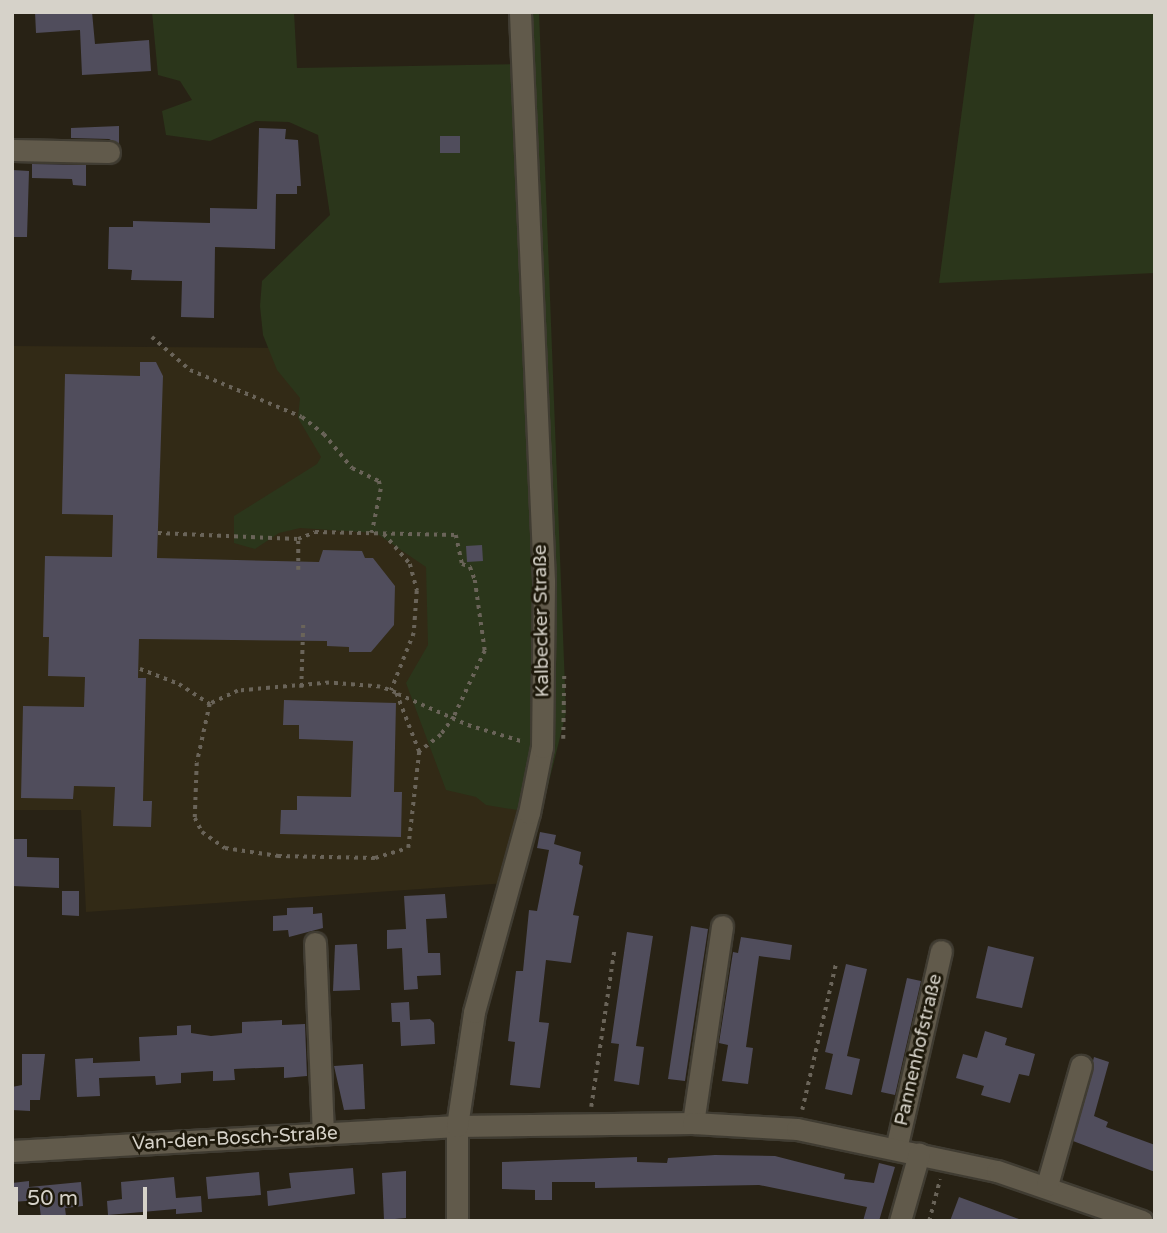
<!DOCTYPE html>
<html>
<head>
<meta charset="utf-8">
<style>
	body { margin:0 }
	#map { position:relative; width:1167px; height:1233px; overflow:hidden; background:#282215; font-family:"Varela Round",sans-serif }
	div>[style] { position:absolute }
	.built>* { inset:0; background:#322a16 }
	.green>* { inset:0; background:#2b361b }
	.building>* { inset:0; background:#504d5c }
	.path>* { height:3.5px; margin-top:-1.75px; transform-origin:0; background:repeating-linear-gradient(90deg,#6a6459 0 3.5px,transparent 0 8.5px) }
	.roads { filter:drop-shadow(2px 0 #403c32) drop-shadow(-2px 0 #403c32) drop-shadow(0 2px #403c32) drop-shadow(0 -2px #403c32) }
	.minor>* { height:21px; margin:-10.5px; padding:0 10.5px; transform-origin:10.5px; border-radius:10.5px; background:#615a4b }
	span { translate:-50% -50%; white-space:nowrap; text-align:center; line-height:1.15; -webkit-text-stroke:6px #1e190b; paint-order:stroke }
	.street-label { font-size:19px; color:#d6d2c9 }
	.frame { position:absolute; inset:0; border:14px solid #d6d2c9; pointer-events:none }
	.scale { position:absolute; left:14px; top:1187px; width:133px; height:32px; box-sizing:border-box; border:4px solid #d6d2c9; border-top:0; padding-left:9px; font-size:21px; line-height:24px; white-space:nowrap; color:#d6d2c9; -webkit-text-stroke:5px #1e190b; paint-order:stroke }
</style>
</head>
<body>
<div id="map">
	<div class="built">
		<i style="clip-path:polygon(12px 346px,535px 350px,545px 646px,507px 883px,86px 912px,81px 810px,12px 810px)"></i>
	</div>
	<div class="green">
		<i style="clip-path:polygon(152px 12px,294px 12px,297px 68px,522px 64px,520px 12px,539px 12px,566px 713px,541px 814px,486px 805px,476px 797px,446px 790px,406px 683px,428px 645px,426px 567px,376px 533px,300px 528px,279px 533px,255px 549px,234px 543px,234px 516px,317px 464px,321px 457px,298px 418px,300px 398px,277px 370px,263px 335px,260px 306px,262px 281px,330px 215px,318px 135px,289px 122px,256px 121px,210px 141px,166px 135px,162px 111px,192px 100px,180px 81px,158px 75px)"></i>
		<i style="clip-path:polygon(975px 12px,1155px 12px,1155px 273px,939px 283px)"></i>
	</div>
	<div class="building">
		<i style="clip-path:polygon(35px 12px,92px 12px,95px 44px,149px 40px,151px 71px,82px 75px,80px 30px,36px 33px)"></i>
		<i style="clip-path:polygon(119px 126px,119px 144px,109px 139px,71px 138px,71px 128px)"></i>
		<i style="clip-path:polygon(259px 128px,286px 129px,285px 139px,298px 140px,301px 186px,297px 186px,297px 194px,276px 194px,275px 249px,215px 247px,214px 318px,181px 317px,182px 281px,131px 280px,132px 270px,108px 269px,109px 227px,133px 227px,133px 221px,210px 223px,210px 208px,257px 209px)"></i>
		<i style="clip-path:polygon(440px 136px,460px 136px,460px 153px,440px 153px)"></i>
		<i style="clip-path:polygon(32px 164px,86px 165px,86px 186px,73px 185px,72px 179px,32px 178px)"></i>
		<i style="clip-path:polygon(12px 170px,29px 171px,27px 237px,12px 237px)"></i>
		<i style="clip-path:polygon(140px 362px,156px 362px,163px 376px,157px 558px,319px 562px,323px 550px,362px 551px,365px 558px,373px 558px,395px 586px,394px 625px,371px 652px,349px 652px,349px 647px,327px 646px,327px 641px,139px 639px,138px 678px,146px 678px,143px 801px,152px 801px,151px 827px,113px 826px,115px 787px,74px 786px,73px 799px,21px 798px,23px 706px,84px 707px,85px 677px,48px 676px,49px 637px,43px 637px,45px 556px,112px 557px,113px 515px,62px 514px,65px 374px,140px 376px)"></i>
		<i style="clip-path:polygon(482px 545px,483px 561px,467px 562px,466px 546px)"></i>
		<i style="clip-path:polygon(284px 700px,396px 703px,394px 792px,402px 792px,401px 837px,280px 834px,281px 810px,297px 810px,297px 796px,351px 797px,353px 741px,299px 739px,299px 725px,283px 725px)"></i>
		<i style="clip-path:polygon(540px 832px,556px 835px,554px 844px,581px 852px,579px 864px,583px 866px,573px 915px,579px 916px,571px 963px,546px 960px,539px 1022px,549px 1023px,540px 1088px,510px 1085px,515px 1042px,508px 1041px,516px 971px,523px 971px,529px 910px,537px 911px,549px 850px,537px 848px)"></i>
		<i style="clip-path:polygon(12px 839px,27px 839px,27px 857px,59px 858px,59px 888px,12px 886px)"></i>
		<i style="clip-path:polygon(62px 891px,79px 891px,79px 916px,62px 915px)"></i>
		<i style="clip-path:polygon(445px 894px,447px 918px,426px 919px,428px 953px,440px 953px,441px 975px,417px 976px,418px 989px,404px 990px,402px 948px,387px 949px,387px 930px,406px 929px,404px 896px)"></i>
		<i style="clip-path:polygon(313px 907px,313px 914px,322px 913px,323px 928px,289px 937px,288px 930px,273px 931px,273px 916px,287px 915px,287px 908px)"></i>
		<i style="clip-path:polygon(691px 926px,708px 929px,685px 1081px,668px 1079px)"></i>
		<i style="clip-path:polygon(627px 932px,653px 936px,636px 1046px,644px 1047px,639px 1085px,614px 1081px,619px 1044px,611px 1043px)"></i>
		<i style="clip-path:polygon(741px 937px,792px 945px,790px 960px,759px 956px,746px 1047px,753px 1048px,748px 1084px,722px 1081px,728px 1045px,719px 1043px,733px 952px,738px 953px)"></i>
		<i style="clip-path:polygon(357px 944px,360px 990px,333px 991px,335px 945px)"></i>
		<i style="clip-path:polygon(988px 946px,1034px 957px,1022px 1008px,976px 998px)"></i>
		<i style="clip-path:polygon(846px 964px,867px 969px,847px 1056px,860px 1059px,852px 1095px,825px 1089px,833px 1054px,825px 1052px)"></i>
		<i style="clip-path:polygon(907px 978px,921px 981px,895px 1095px,881px 1092px)"></i>
		<i style="clip-path:polygon(409px 1002px,410px 1020px,430px 1019px,434px 1023px,435px 1044px,401px 1046px,400px 1022px,392px 1022px,391px 1003px)"></i>
		<i style="clip-path:polygon(282px 1020px,282px 1025px,305px 1024px,307px 1076px,284px 1078px,284px 1067px,234px 1069px,235px 1080px,213px 1081px,213px 1071px,181px 1073px,181px 1083px,156px 1085px,155px 1076px,99px 1078px,100px 1096px,77px 1097px,75px 1059px,93px 1058px,93px 1063px,140px 1061px,139px 1037px,177px 1035px,177px 1026px,191px 1025px,191px 1033px,211px 1036px,242px 1033px,242px 1022px)"></i>
		<i style="clip-path:polygon(985px 1031px,1007px 1038px,1005px 1045px,1035px 1054px,1029px 1076px,1019px 1074px,1010px 1103px,981px 1095px,984px 1086px,956px 1078px,963px 1054px,977px 1058px)"></i>
		<i style="clip-path:polygon(22px 1054px,45px 1054px,40px 1100px,30px 1100px,30px 1111px,12px 1110px,12px 1087px,22px 1085px)"></i>
		<i style="clip-path:polygon(1094px 1057px,1109px 1062px,1094px 1116px,1108px 1122px,1106px 1127px,1155px 1145px,1155px 1172px,1073px 1141px)"></i>
		<i style="clip-path:polygon(363px 1064px,365px 1109px,344px 1110px,334px 1066px)"></i>
		<i style="clip-path:polygon(715px 1155px,775px 1156px,845px 1174px,844px 1179px,874px 1183px,879px 1163px,895px 1167px,879px 1221px,863px 1221px,867px 1207px,759px 1185px,595px 1188px,595px 1182px,552px 1182px,552px 1200px,535px 1200px,535px 1190px,502px 1189px,502px 1162px,637px 1157px,637px 1162px,667px 1163px,668px 1158px)"></i>
		<i style="clip-path:polygon(353px 1168px,355px 1194px,268px 1206px,267px 1191px,291px 1188px,289px 1173px)"></i>
		<i style="clip-path:polygon(406px 1171px,406px 1218px,384px 1220px,382px 1173px)"></i>
		<i style="clip-path:polygon(259px 1172px,261px 1195px,208px 1199px,206px 1177px)"></i>
		<i style="clip-path:polygon(174px 1177px,176px 1198px,201px 1196px,202px 1212px,176px 1214px,176px 1209px,108px 1215px,107px 1201px,122px 1199px,121px 1182px)"></i>
		<i style="clip-path:polygon(29px 1181px,29px 1187px,81px 1182px,83px 1206px,65px 1208px,66px 1216px,41px 1218px,39px 1200px,12px 1202px,12px 1183px)"></i>
		<i style="clip-path:polygon(959px 1197px,1019px 1219px,1018px 1221px,950px 1221px)"></i>
	</div>
	<div class="path">
		<i style="left:152px;top:337px;width:50px;rotate:41deg"></i>
		<i style="left:190px;top:370px;width:121px;rotate:22.8deg"></i>
		<i style="left:302px;top:417px;width:28px;rotate:38deg"></i>
		<i style="left:324px;top:434px;width:44px;rotate:50.5deg"></i>
		<i style="left:352px;top:468px;width:30px;rotate:26deg"></i>
		<i style="left:379px;top:481px;width:8px;rotate:76deg"></i>
		<i style="left:381px;top:489px;width:45px;rotate:101.6deg"></i>
		<i style="left:158px;top:533px;width:140px;rotate:2.5deg"></i>
		<i style="left:384px;top:534px;width:40px;rotate:49deg"></i>
		<i style="left:410px;top:564px;width:28px;rotate:75deg"></i>
		<i style="left:417px;top:591px;width:42px;rotate:94.1deg"></i>
		<i style="left:414px;top:633px;width:62px;rotate:111.6deg"></i>
		<i style="left:298px;top:570px;width:31px;rotate:-90deg"></i>
		<i style="left:298px;top:539px;width:18px;rotate:-22deg"></i>
		<i style="left:315px;top:532px;width:141px;rotate:1.2deg"></i>
		<i style="left:456px;top:535px;width:30px;rotate:78deg"></i>
		<i style="left:462px;top:564px;width:9px;rotate:21deg"></i>
		<i style="left:470px;top:567px;width:14px;rotate:69deg"></i>
		<i style="left:475px;top:580px;width:72px;rotate:82deg"></i>
		<i style="left:485px;top:651px;width:73px;rotate:115.2deg"></i>
		<i style="left:454px;top:717px;width:22px;rotate:126deg"></i>
		<i style="left:441px;top:735px;width:28px;rotate:142deg"></i>
		<i style="left:140px;top:669px;width:42px;rotate:21deg"></i>
		<i style="left:179px;top:684px;width:37px;rotate:33deg"></i>
		<i style="left:210px;top:704px;width:60px;rotate:102.4deg"></i>
		<i style="left:197px;top:763px;width:55px;rotate:92.1deg"></i>
		<i style="left:195px;top:818px;width:16px;rotate:63deg"></i>
		<i style="left:202px;top:832px;width:28px;rotate:35deg"></i>
		<i style="left:225px;top:848px;width:54px;rotate:8.6deg"></i>
		<i style="left:278px;top:856px;width:97px;rotate:1.2deg"></i>
		<i style="left:375px;top:858px;width:34px;rotate:-17deg"></i>
		<i style="left:408px;top:848px;width:97px;rotate:-83.5deg"></i>
		<i style="left:419px;top:752px;width:63px;rotate:-111.3deg"></i>
		<i style="left:396px;top:693px;width:17px;rotate:-159deg"></i>
		<i style="left:380px;top:687px;width:51px;rotate:-175.5deg"></i>
		<i style="left:329px;top:683px;width:91px;rotate:175deg"></i>
		<i style="left:238px;top:691px;width:31px;rotate:155deg"></i>
		<i style="left:301px;top:688px;width:63px;rotate:-88.2deg"></i>
		<i style="left:398px;top:694px;width:77px;rotate:23.9deg"></i>
		<i style="left:468px;top:725px;width:59px;rotate:16.9deg"></i>
		<i style="left:563px;top:739px;width:65px;rotate:-89.1deg"></i>
		<i style="left:591px;top:1107px;width:157px;rotate:-81.6deg"></i>
		<i style="left:802px;top:1110px;width:151px;rotate:-77deg"></i>
		<i style="left:929px;top:1221px;width:43px;rotate:-75.3deg"></i>
	</div>
	<div class="roads">
		<div class="minor">
			<i style="left:12px;top:150px;width:97px;rotate:1.2deg"></i>
			<i style="left:315px;top:943px;width:190px;rotate:87.6deg"></i>
			<i style="left:693px;top:1123px;width:199px;rotate:-81.6deg"></i>
			<i style="left:896px;top:1149px;width:203px;rotate:-77.2deg"></i>
			<i style="left:12px;top:1151px;width:446px;rotate:-3.2deg"></i>
			<i style="left:457px;top:1126px;width:236px;rotate:-0.7deg"></i>
			<i style="left:693px;top:1123px;width:104px;rotate:3.3deg"></i>
			<i style="left:797px;top:1129px;width:204px;rotate:11.9deg"></i>
			<i style="left:997px;top:1171px;width:153px;rotate:19deg"></i>
			<i style="left:1047px;top:1185px;width:124px;rotate:-74.1deg"></i>
			<i style="left:457px;top:1221px;width:95px;rotate:-90deg"></i>
			<i style="left:457px;top:1126px;width:115px;rotate:-81.5deg"></i>
			<i style="left:474px;top:1012px;width:206px;rotate:-74.6deg"></i>
			<i style="left:529px;top:813px;width:67px;rotate:-78.9deg"></i>
			<i style="left:542px;top:747px;width:166px;rotate:-89.3deg"></i>
			<i style="left:544px;top:581px;width:570px;rotate:-92.42deg"></i>
			<i style="left:900px;top:1221px;width:70px;rotate:-74.2deg"></i>
		</div>
	</div>
	<div class="street-label">
		<span style="left:542px;top:621px;rotate:-91deg">Kalbecker Straße</span>
		<span style="left:919px;top:1050px;rotate:-77deg">Pannenhofstraße</span>
		<span style="left:235px;top:1139px;rotate:-3deg">Van-den-Bosch-Straße</span>
	</div>
	<div class="frame"></div>
	<div class="scale">50 m</div>
</div>
</body>
</html>
